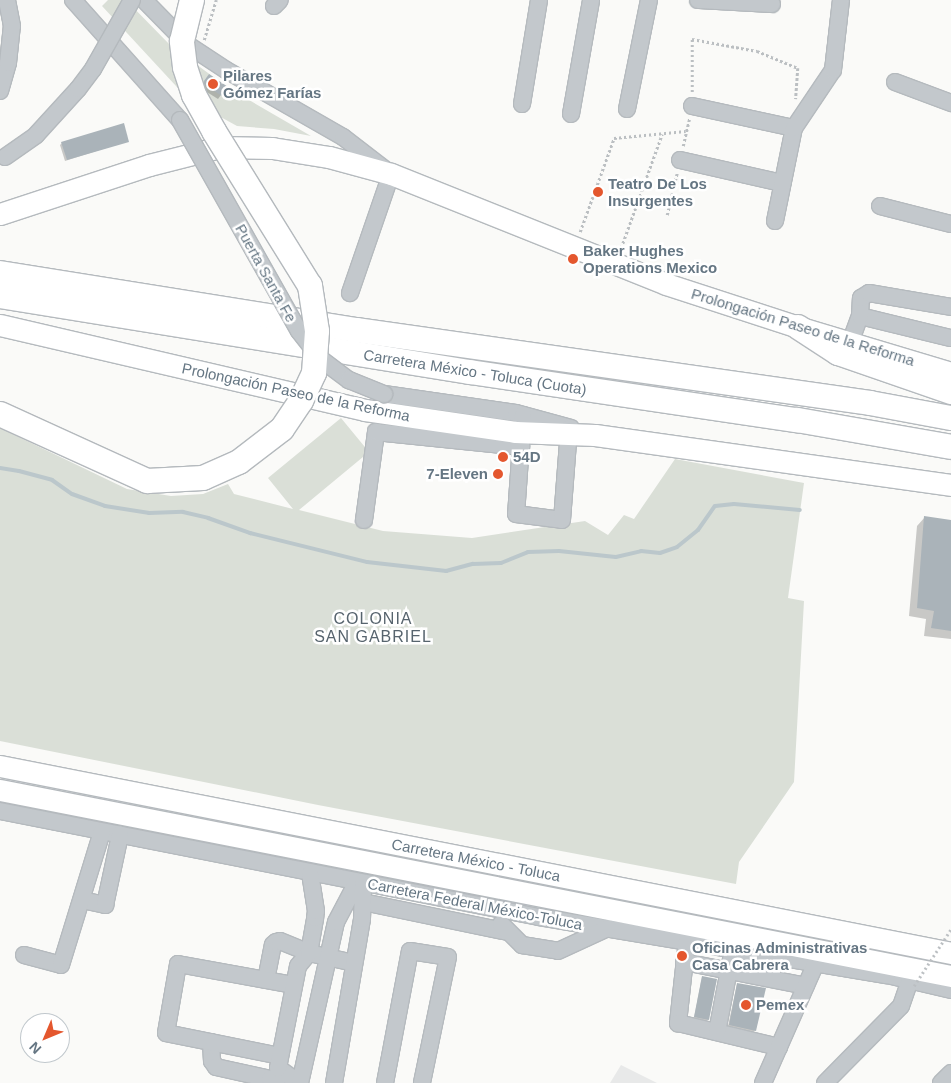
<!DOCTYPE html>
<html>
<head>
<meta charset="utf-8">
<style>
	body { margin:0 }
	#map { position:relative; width:951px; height:1083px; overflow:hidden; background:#fafaf8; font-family:Helvetica,sans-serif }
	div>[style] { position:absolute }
	.built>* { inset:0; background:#e8e9e9 }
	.green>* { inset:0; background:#dadfd7 }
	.shadow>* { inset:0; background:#0003 }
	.stream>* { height:4px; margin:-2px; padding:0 2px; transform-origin:2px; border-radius:2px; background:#bbc7cb }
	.building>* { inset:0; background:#aab3b9 }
	.path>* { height:2.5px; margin-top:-1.25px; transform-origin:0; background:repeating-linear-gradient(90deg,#bbbfc2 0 2.5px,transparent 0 5px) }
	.roads { filter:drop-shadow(1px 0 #b5babe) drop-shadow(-1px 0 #b5babe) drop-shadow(0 1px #b5babe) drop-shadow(0 -1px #b5babe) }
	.minor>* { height:16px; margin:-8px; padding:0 8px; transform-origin:8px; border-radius:8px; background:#c3c8cc }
	.major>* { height:21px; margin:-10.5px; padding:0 10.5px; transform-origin:10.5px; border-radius:10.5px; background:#fff }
	.highway>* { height:24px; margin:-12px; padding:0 12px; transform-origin:12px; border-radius:12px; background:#fff }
	.path-bridge>* { height:2.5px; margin-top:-1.25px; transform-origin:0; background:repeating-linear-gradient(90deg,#bbbfc2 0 2.5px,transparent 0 5px) }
	.bridges { filter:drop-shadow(1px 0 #b4b9bd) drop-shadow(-1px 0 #b4b9bd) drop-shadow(0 1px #b4b9bd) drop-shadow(0 -1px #b4b9bd) }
	.minor-bridge>* { height:16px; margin:-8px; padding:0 8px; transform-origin:8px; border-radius:8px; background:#c3c8cc }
	.highway-bridge>* { height:24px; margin:-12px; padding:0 12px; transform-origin:12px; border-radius:12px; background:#fff }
	.dots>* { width:14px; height:14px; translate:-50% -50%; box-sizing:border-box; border:2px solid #fff; border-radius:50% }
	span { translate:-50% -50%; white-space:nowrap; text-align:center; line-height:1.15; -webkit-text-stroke:5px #fff; paint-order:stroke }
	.poi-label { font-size:15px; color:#657683; font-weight:700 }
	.left { translate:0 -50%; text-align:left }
	.right { translate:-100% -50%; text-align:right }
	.street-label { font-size:15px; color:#657683 }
	.neighbourhood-label { font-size:16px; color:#57646e; letter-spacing:1px }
	.north { position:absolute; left:20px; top:1013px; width:50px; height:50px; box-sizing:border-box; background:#fff; border:1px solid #c1c8cd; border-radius:50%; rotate:225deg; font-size:14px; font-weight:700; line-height:20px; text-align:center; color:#657683 }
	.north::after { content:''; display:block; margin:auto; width:18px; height:22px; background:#e4572e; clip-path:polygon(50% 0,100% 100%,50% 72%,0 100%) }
</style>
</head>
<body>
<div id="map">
	<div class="built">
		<i style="clip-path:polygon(621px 1065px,657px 1083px,610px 1083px)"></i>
	</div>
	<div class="green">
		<i style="clip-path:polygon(108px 0,126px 0,171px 46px,230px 89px,311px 136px,274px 129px,237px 126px,188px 99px,102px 6px)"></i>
		<i style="clip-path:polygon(341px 418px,369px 452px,299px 510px,383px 531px,472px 538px,585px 521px,608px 535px,624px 515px,634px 519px,675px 459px,804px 483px,788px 598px,804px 601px,794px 782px,739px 862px,736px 884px,318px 805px,0 741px,0 428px,127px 489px,171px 496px,203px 494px,228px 484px,234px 494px,293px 509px,268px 478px)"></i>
	</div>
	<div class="shadow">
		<i style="clip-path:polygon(205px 80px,221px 95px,218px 99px,202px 89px)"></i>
		<i style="clip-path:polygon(128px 141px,65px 161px,60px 145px,62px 143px)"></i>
		<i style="clip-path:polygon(925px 517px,951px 535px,951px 639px,924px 636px,926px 619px,909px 616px,917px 526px)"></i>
		<i style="clip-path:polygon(702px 977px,708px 1020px,706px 1021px,694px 1018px)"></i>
		<i style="clip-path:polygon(737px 984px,755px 1031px,753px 1032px,728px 1026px)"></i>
	</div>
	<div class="stream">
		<i style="left:0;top:468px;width:19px;rotate:9deg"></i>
		<i style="left:19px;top:471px;width:34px;rotate:15deg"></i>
		<i style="left:52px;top:480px;width:24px;rotate:35deg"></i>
		<i style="left:72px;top:494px;width:35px;rotate:20deg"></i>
		<i style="left:105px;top:506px;width:45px;rotate:9deg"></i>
		<i style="left:149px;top:513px;width:34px;rotate:-2deg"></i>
		<i style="left:183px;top:512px;width:26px;rotate:13deg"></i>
		<i style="left:208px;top:518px;width:45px;rotate:19.7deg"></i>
		<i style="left:250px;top:533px;width:121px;rotate:13.9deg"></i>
		<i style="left:367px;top:562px;width:80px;rotate:6.5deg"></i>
		<i style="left:446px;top:571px;width:28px;rotate:-15deg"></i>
		<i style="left:473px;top:564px;width:28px;rotate:-2deg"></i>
		<i style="left:501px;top:563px;width:29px;rotate:-22deg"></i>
		<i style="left:528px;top:552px;width:31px;rotate:-2deg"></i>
		<i style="left:559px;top:551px;width:57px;rotate:6deg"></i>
		<i style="left:616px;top:557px;width:26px;rotate:-13deg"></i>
		<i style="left:641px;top:551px;width:19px;rotate:6deg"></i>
		<i style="left:660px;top:553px;width:18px;rotate:-19deg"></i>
		<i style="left:677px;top:547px;width:27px;rotate:-39deg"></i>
		<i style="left:698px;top:530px;width:29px;rotate:-55deg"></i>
		<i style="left:715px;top:506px;width:19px;rotate:-6deg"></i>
		<i style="left:734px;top:504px;width:66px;rotate:5.2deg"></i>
	</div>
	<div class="building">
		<i style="clip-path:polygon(209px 74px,228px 87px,222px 96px,205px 85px,204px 81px)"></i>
		<i style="clip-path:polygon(124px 123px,129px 142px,67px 160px,61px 142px)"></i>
		<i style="clip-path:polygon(924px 516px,951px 520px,951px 631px,931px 628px,934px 611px,917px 608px)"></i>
		<i style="clip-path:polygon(702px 976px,717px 979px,709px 1020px,694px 1017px)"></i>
		<i style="clip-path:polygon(737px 983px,766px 988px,756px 1031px,729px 1025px)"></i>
	</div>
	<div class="path">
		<i style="left:204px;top:40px;width:42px;rotate:-73.3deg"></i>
		<i style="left:692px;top:92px;width:53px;rotate:-90deg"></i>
		<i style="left:692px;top:39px;width:66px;rotate:10.5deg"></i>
		<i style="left:757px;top:51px;width:44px;rotate:22.5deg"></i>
		<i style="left:798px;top:68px;width:31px;rotate:94deg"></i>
		<i style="left:683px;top:146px;width:28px;rotate:-77deg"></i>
		<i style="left:667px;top:215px;width:43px;rotate:-76.6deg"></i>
		<i style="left:580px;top:232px;width:100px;rotate:-70.1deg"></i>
		<i style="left:614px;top:138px;width:72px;rotate:-5.6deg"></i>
		<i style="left:621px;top:248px;width:121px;rotate:-70.2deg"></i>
	</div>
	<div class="roads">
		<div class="minor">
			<i style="left:73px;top:0;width:161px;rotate:48.3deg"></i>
			<i style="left:144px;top:0;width:63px;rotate:45.6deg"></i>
			<i style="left:188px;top:45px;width:45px;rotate:33.3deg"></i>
			<i style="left:226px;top:70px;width:135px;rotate:29.8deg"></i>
			<i style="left:343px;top:137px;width:61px;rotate:37.6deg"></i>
			<i style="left:391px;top:174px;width:126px;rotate:109deg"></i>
			<i style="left:698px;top:0;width:74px;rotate:3.1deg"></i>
			<i style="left:274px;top:6px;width:8px;rotate:-45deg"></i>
			<i style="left:895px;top:82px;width:60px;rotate:20.6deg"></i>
			<i style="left:0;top:91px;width:29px;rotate:-74deg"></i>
			<i style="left:8px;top:63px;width:37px;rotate:-84deg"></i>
			<i style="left:12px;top:26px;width:26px;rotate:-101deg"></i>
			<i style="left:522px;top:104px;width:105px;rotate:-80.7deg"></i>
			<i style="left:692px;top:106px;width:104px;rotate:12.2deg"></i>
			<i style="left:627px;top:109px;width:111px;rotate:-78.6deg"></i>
			<i style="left:571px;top:114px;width:116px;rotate:-80deg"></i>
			<i style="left:680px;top:160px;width:105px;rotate:12.7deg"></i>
			<i style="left:880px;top:206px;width:73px;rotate:14.2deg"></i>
			<i style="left:775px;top:221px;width:95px;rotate:-78.5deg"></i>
			<i style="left:794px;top:128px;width:70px;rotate:-56.1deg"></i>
			<i style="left:833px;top:70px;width:70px;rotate:-83.5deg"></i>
			<i style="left:860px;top:316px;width:93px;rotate:13.7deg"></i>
			<i style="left:850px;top:343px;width:29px;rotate:-70deg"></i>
			<i style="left:860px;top:316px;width:18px;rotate:-87deg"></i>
			<i style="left:861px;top:298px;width:9px;rotate:-32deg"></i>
			<i style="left:869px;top:293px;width:83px;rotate:9.7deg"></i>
			<i style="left:384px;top:394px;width:133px;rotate:8.2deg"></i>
			<i style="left:516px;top:413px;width:57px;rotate:15.3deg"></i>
			<i style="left:523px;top:415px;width:99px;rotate:94deg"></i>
			<i style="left:516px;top:514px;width:46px;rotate:7.4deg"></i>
			<i style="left:562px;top:520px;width:92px;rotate:-85.6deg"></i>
			<i style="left:364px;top:520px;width:89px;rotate:-82.2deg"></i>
			<i style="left:376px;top:432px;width:146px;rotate:5.9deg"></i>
			<i style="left:0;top:811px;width:549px;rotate:11.13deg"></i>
			<i style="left:539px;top:917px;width:353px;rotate:9.5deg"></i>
			<i style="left:887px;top:975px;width:66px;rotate:13.2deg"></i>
			<i style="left:82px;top:900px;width:24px;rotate:12deg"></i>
			<i style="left:105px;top:905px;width:72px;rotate:-77.9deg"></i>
			<i style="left:363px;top:902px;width:148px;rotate:11.7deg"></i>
			<i style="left:501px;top:924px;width:30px;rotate:45deg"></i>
			<i style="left:522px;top:945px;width:36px;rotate:9deg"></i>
			<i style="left:558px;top:951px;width:55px;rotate:-24.7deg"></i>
			<i style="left:688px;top:931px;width:93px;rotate:96.2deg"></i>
			<i style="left:678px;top:1023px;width:104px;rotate:13.4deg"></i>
			<i style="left:24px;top:955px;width:38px;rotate:15deg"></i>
			<i style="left:61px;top:965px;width:139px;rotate:-72.9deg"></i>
			<i style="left:684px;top:962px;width:124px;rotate:11.1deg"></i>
			<i style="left:266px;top:980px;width:36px;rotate:-79deg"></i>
			<i style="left:273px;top:945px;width:4px;rotate:-45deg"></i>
			<i style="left:276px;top:942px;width:4px;rotate:-14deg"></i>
			<i style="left:280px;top:941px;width:31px;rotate:22deg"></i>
			<i style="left:309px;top:953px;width:46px;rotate:12.5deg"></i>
			<i style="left:717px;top:1032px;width:74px;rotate:-79.1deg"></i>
			<i style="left:211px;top:1042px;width:19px;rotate:87deg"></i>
			<i style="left:212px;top:1061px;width:7px;rotate:56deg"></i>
			<i style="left:216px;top:1067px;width:55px;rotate:12.5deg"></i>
			<i style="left:270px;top:1079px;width:8px;rotate:30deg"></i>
			<i style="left:280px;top:1056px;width:116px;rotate:-168.6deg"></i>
			<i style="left:166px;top:1033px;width:70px;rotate:-80.1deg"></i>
			<i style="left:178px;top:964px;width:118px;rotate:10.3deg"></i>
			<i style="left:299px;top:1083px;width:26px;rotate:-144deg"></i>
			<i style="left:278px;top:1068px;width:104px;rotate:-78.9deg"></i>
			<i style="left:298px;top:966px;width:17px;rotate:-50deg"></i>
			<i style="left:309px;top:953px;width:36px;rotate:-80deg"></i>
			<i style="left:315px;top:918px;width:7px;rotate:-82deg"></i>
			<i style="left:316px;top:911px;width:38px;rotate:-99deg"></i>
			<i style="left:300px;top:1083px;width:165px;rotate:-77.4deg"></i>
			<i style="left:336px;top:922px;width:45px;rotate:-62.3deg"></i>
			<i style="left:334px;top:1083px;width:166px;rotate:-80.3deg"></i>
			<i style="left:362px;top:919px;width:36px;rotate:-88deg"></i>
			<i style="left:385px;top:1083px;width:134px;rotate:-79.3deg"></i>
			<i style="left:410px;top:951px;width:38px;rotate:9deg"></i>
			<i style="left:448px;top:957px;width:129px;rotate:101.7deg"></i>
			<i style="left:763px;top:1083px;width:131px;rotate:-66.2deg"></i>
			<i style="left:825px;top:1083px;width:108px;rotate:-45.4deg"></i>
			<i style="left:901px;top:1006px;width:28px;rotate:-71deg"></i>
			<i style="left:941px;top:1083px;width:14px;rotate:-45deg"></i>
		</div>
		<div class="major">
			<i style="left:0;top:214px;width:157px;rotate:-18.2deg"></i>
			<i style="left:149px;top:165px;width:73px;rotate:-14.2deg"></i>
			<i style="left:220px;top:147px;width:52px;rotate:1.1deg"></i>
			<i style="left:272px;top:148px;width:58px;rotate:9deg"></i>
			<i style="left:329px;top:157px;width:64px;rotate:15.3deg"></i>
			<i style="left:391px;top:174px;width:296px;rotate:21.8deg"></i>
			<i style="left:666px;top:284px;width:139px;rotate:18deg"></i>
			<i style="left:798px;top:327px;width:160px;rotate:16.7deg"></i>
			<i style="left:0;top:325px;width:375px;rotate:13.1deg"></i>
			<i style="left:365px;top:410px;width:152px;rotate:8.3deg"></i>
			<i style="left:515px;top:432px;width:80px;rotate:2.1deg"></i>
			<i style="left:595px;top:435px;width:359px;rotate:8deg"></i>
			<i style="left:0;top:766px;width:969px;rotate:11.12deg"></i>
			<i style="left:0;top:790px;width:969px;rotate:11.07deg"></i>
		</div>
		<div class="highway">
			<i style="left:0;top:273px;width:361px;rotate:9.1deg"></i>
			<i style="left:356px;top:330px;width:519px;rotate:8.08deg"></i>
			<i style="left:870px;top:403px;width:82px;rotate:10.5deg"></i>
			<i style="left:0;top:296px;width:476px;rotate:9.2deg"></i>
			<i style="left:470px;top:372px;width:331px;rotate:8.4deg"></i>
			<i style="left:797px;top:420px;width:156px;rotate:9.9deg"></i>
			<i style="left:798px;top:327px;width:48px;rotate:33deg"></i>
			<i style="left:838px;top:353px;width:120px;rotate:19deg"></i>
		</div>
	</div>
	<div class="path-bridge">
		<i style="left:914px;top:986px;width:68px;rotate:-57deg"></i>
	</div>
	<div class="bridges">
		<div class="minor-bridge">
			<i style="left:180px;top:120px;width:242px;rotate:60.6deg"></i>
			<i style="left:299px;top:331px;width:37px;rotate:52deg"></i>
			<i style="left:322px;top:360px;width:34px;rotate:37deg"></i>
			<i style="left:349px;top:380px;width:38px;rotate:22deg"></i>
			<i style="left:5px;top:157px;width:38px;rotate:-35deg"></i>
			<i style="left:36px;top:135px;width:62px;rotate:-47.6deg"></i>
			<i style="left:78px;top:89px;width:25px;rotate:-53deg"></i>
			<i style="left:93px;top:69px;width:79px;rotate:-60.5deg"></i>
		</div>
		<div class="highway-bridge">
			<i style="left:0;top:414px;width:162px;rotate:24.5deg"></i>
			<i style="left:147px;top:481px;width:56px;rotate:-3.1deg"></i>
			<i style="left:203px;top:478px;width:39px;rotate:-24deg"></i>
			<i style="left:239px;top:462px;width:54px;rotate:-37.5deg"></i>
			<i style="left:282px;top:429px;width:34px;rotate:-56deg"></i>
			<i style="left:301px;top:401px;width:31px;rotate:-65deg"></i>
			<i style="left:314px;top:373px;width:42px;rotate:-85.9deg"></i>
			<i style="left:317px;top:331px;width:46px;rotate:-98.8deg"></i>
			<i style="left:310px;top:286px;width:182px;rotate:-121.8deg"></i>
			<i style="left:214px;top:131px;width:41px;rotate:-119.1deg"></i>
			<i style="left:194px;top:95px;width:29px;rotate:-108deg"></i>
			<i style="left:185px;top:67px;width:26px;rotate:-97deg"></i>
			<i style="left:182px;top:41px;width:42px;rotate:-76.3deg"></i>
		</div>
	</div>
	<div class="dots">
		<i style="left:213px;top:84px;background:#e4572e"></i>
		<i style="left:598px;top:192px;background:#e4572e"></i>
		<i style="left:573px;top:259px;background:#e4572e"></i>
		<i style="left:503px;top:457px;background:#e4572e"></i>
		<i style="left:498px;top:474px;background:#e4572e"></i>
		<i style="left:682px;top:956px;background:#e4572e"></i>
		<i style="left:746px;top:1005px;background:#e4572e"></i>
	</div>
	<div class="poi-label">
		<span class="left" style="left:223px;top:84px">Pilares<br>Gómez Farías</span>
		<span class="left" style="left:608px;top:192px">Teatro De Los<br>Insurgentes</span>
		<span class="left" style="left:583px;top:259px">Baker Hughes<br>Operations Mexico</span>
		<span class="left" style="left:513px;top:457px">54D</span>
		<span class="right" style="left:488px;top:474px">7-Eleven</span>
		<span class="left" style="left:692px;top:956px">Oficinas Administrativas<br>Casa Cabrera</span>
		<span class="left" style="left:756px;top:1005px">Pemex</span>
	</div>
	<div class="street-label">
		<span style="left:266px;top:273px;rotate:61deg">Puerta Santa Fe</span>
		<span style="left:803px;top:327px;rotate:17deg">Prolongación Paseo de la Reforma</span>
		<span style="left:475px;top:372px;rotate:9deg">Carretera México - Toluca (Cuota)</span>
		<span style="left:296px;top:392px;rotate:12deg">Prolongación Paseo de la Reforma</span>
		<span style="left:476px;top:860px;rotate:11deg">Carretera México - Toluca</span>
		<span style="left:475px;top:904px;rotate:11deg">Carretera Federal México-Toluca</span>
	</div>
	<div class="neighbourhood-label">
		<span style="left:373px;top:628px">COLONIA<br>SAN GABRIEL</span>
	</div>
	<div class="north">N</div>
</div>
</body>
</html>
